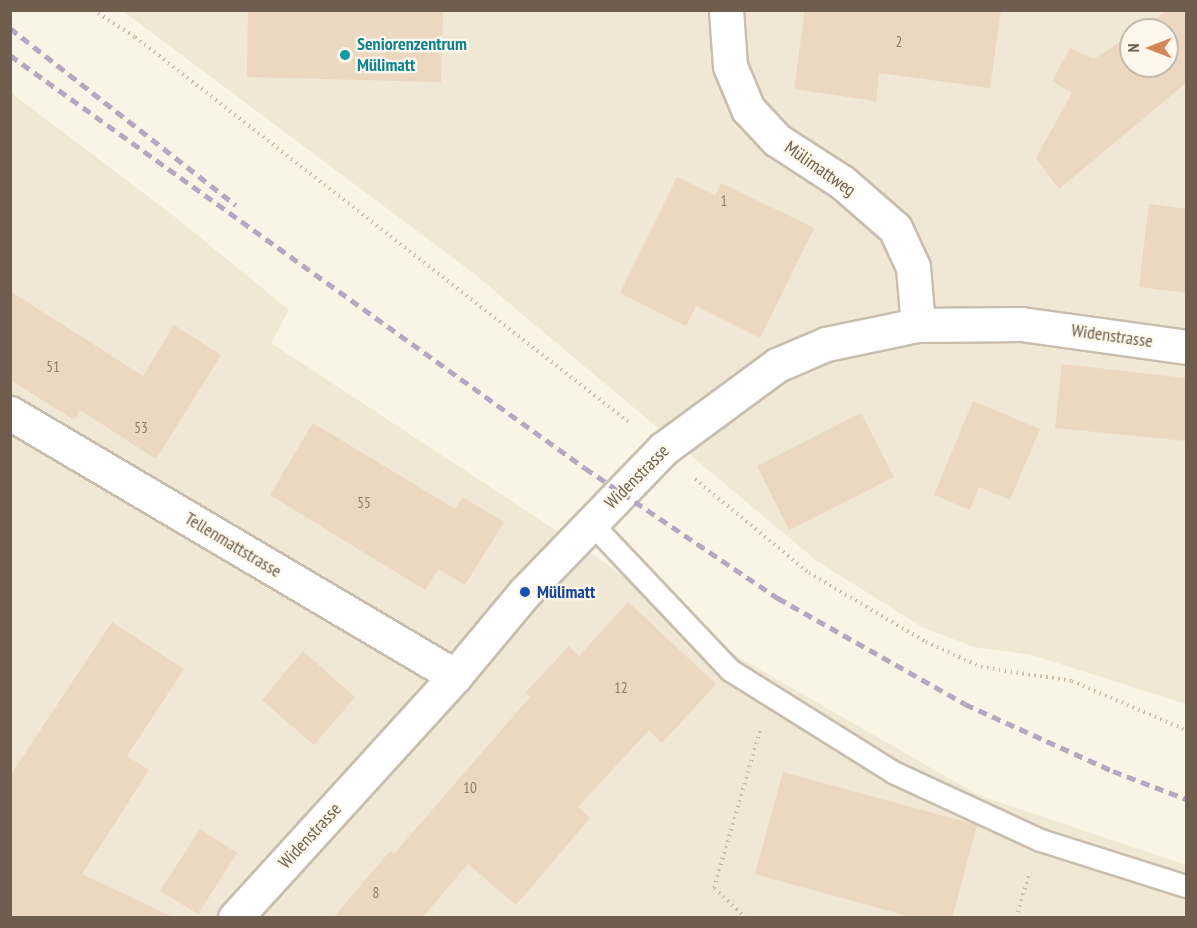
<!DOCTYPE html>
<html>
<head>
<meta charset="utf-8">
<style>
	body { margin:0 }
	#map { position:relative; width:1197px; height:928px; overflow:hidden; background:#f9f4e5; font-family:"PT Sans Narrow",sans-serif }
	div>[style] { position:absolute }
	.residential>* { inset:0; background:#f0e7d4 }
	.building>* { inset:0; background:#ecd7c0 }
	.path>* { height:4px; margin-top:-2px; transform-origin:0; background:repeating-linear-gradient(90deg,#d0bba3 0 1.5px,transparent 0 6px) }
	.roads { filter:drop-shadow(2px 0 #c9bdad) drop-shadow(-2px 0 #c9bdad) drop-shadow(0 2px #c9bdad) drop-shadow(0 -2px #c9bdad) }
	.lane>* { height:21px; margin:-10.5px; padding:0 10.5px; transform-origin:10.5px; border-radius:10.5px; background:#fff }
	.street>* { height:33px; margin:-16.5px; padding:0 16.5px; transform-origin:16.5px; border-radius:16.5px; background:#fff }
	.rail>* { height:4.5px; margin-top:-2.25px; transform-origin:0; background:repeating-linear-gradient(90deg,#b8a5c1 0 9px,transparent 0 15px) }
	.dots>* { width:16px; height:16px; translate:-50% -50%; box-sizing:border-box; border:3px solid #fdf8eb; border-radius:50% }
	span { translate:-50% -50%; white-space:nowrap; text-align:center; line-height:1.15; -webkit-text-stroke:4.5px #fdf8eb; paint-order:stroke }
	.number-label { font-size:15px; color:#8e7c6a }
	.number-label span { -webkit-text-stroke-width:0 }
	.culture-label { font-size:18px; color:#0d838f; font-weight:700 }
	.left { translate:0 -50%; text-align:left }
	.street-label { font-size:18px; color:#6f5e4d }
	.transit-label { font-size:18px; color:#164399; font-weight:700 }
	.frame { position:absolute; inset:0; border:12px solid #6f5e4d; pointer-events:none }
	.north { position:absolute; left:1119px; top:18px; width:60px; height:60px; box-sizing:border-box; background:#fdf8eb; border:2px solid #c4baac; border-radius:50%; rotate:270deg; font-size:16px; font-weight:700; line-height:24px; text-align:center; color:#6f5e4d }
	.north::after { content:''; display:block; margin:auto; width:21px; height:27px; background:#d58658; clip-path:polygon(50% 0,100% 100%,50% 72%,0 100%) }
</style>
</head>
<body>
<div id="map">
	<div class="residential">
		<i style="clip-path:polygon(evenodd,123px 11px,1186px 11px,1186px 704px,1032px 655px,974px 647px,922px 627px,817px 561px,472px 272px,123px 11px,1131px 30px,1167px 30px,1167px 66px,1131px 66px,1131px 30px)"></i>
		<i style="clip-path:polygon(10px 92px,175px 217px,289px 310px,271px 343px,595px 556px,740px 658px,978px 795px,1186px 865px,1186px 917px,11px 917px)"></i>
	</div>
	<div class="building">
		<i style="clip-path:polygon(248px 10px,443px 10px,441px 82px,247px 77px)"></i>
		<i style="clip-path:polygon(805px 10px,1001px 10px,990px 88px,879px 73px,876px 101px,794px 89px)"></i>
		<i style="clip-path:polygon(1168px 10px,1186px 10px,1186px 83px,1059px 189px,1036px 158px,1072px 93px,1052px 81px,1070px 48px,1094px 59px,1131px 35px,1131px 66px,1167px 66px,1167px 30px,1138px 30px)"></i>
		<i style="clip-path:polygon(677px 177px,715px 195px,721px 183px,814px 228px,760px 338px,696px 306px,686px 326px,620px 293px)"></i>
		<i style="clip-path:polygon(1149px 204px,1186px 209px,1186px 293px,1139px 287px)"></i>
		<i style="clip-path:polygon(10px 291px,143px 376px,174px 325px,221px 355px,156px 459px,80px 410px,74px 420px,10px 380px)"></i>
		<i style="clip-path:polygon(1062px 364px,1186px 378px,1186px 441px,1055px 428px)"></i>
		<i style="clip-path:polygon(973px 401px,1040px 429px,1010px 500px,979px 487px,970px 510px,934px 495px)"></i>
		<i style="clip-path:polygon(861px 413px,894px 477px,789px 530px,757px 466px)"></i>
		<i style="clip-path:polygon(313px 423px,455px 509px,462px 497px,504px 522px,465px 585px,438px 569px,425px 590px,270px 495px)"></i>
		<i style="clip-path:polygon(628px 602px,716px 684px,662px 743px,649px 730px,578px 807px,590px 818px,516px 905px,468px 864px,422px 918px,333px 918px,390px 851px,394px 854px,530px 697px,525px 693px,569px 646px,579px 656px)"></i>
		<i style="clip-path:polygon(112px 622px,184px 669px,127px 756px,149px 770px,82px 874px,175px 918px,10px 918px,10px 776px)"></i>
		<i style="clip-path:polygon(303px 651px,355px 697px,314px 745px,262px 700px)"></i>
		<i style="clip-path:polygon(783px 772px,977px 825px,952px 918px,915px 918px,755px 874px)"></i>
		<i style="clip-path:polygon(200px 829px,237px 853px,198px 914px,160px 891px)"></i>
	</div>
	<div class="path">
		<i style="left:93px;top:10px;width:50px;rotate:32.7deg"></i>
		<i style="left:135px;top:37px;width:628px;rotate:37.95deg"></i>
		<i style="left:695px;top:479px;width:148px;rotate:39.5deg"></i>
		<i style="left:809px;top:573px;width:136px;rotate:30.5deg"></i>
		<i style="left:926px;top:642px;width:60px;rotate:24.4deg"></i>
		<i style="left:981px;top:667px;width:92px;rotate:8.7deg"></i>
		<i style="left:1072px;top:681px;width:124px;rotate:23.3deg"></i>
		<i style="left:746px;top:918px;width:44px;rotate:-136.8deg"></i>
		<i style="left:714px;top:888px;width:164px;rotate:-73.7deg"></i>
		<i style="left:1016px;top:918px;width:48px;rotate:-73.1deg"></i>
	</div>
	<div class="roads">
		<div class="lane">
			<i style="left:591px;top:523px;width:202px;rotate:46.6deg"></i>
			<i style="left:730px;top:670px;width:192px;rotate:32deg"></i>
			<i style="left:893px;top:772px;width:162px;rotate:24.8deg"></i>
			<i style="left:1040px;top:840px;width:153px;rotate:17.5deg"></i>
		</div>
		<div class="street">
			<i style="left:726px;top:10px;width:56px;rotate:85.9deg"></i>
			<i style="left:730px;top:66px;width:47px;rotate:67.3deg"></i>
			<i style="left:748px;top:109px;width:42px;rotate:46.9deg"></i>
			<i style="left:777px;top:140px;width:77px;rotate:32.9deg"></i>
			<i style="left:842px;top:182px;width:70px;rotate:41deg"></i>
			<i style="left:895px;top:228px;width:43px;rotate:65.2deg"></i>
			<i style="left:913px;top:267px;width:58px;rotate:85.1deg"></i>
			<i style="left:10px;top:413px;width:517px;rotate:30.58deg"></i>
			<i style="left:235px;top:918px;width:327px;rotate:-47.7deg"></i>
			<i style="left:455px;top:676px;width:109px;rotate:-50.2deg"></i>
			<i style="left:525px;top:592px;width:199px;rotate:-46deg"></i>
			<i style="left:663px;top:449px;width:142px;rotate:-36.4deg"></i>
			<i style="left:777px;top:365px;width:53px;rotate:-23.2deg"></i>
			<i style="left:826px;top:344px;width:94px;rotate:-11.7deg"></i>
			<i style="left:918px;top:325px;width:103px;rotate:-0.6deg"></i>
			<i style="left:1021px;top:324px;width:167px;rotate:7.9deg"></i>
		</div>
	</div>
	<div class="rail">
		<i style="left:10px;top:28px;width:287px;rotate:38.1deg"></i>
		<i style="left:10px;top:55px;width:708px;rotate:35.69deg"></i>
		<i style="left:585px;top:468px;width:233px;rotate:34deg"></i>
		<i style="left:778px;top:598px;width:215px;rotate:29.5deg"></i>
		<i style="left:965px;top:704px;width:162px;rotate:24.4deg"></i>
		<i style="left:1113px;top:771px;width:78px;rotate:21deg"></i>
	</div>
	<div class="dots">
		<i style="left:345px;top:55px;background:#0f9aa8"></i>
		<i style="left:525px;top:592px;background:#1a4fb4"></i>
	</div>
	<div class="number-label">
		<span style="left:899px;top:42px">2</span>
		<span style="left:724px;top:201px">1</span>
		<span style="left:53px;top:367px">51</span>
		<span style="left:141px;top:428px">53</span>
		<span style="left:364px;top:503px">55</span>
		<span style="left:621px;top:688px">12</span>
		<span style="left:470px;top:788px">10</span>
		<span style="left:376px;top:893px">8</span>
	</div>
	<div class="culture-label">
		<span class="left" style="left:357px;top:55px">Seniorenzentrum<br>Mülimatt</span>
	</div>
	<div class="street-label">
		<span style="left:820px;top:169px;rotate:35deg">Mülimattweg</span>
		<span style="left:1112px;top:336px;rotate:8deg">Widenstrasse</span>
		<span style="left:637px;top:477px;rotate:-45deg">Widenstrasse</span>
		<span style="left:233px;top:545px;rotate:31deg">Tellenmattstrasse</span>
		<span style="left:310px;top:836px;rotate:-47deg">Widenstrasse</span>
	</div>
	<div class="transit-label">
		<span class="left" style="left:537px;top:592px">Mülimatt</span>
	</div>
	<div class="frame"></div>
	<div class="north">N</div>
</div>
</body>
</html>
